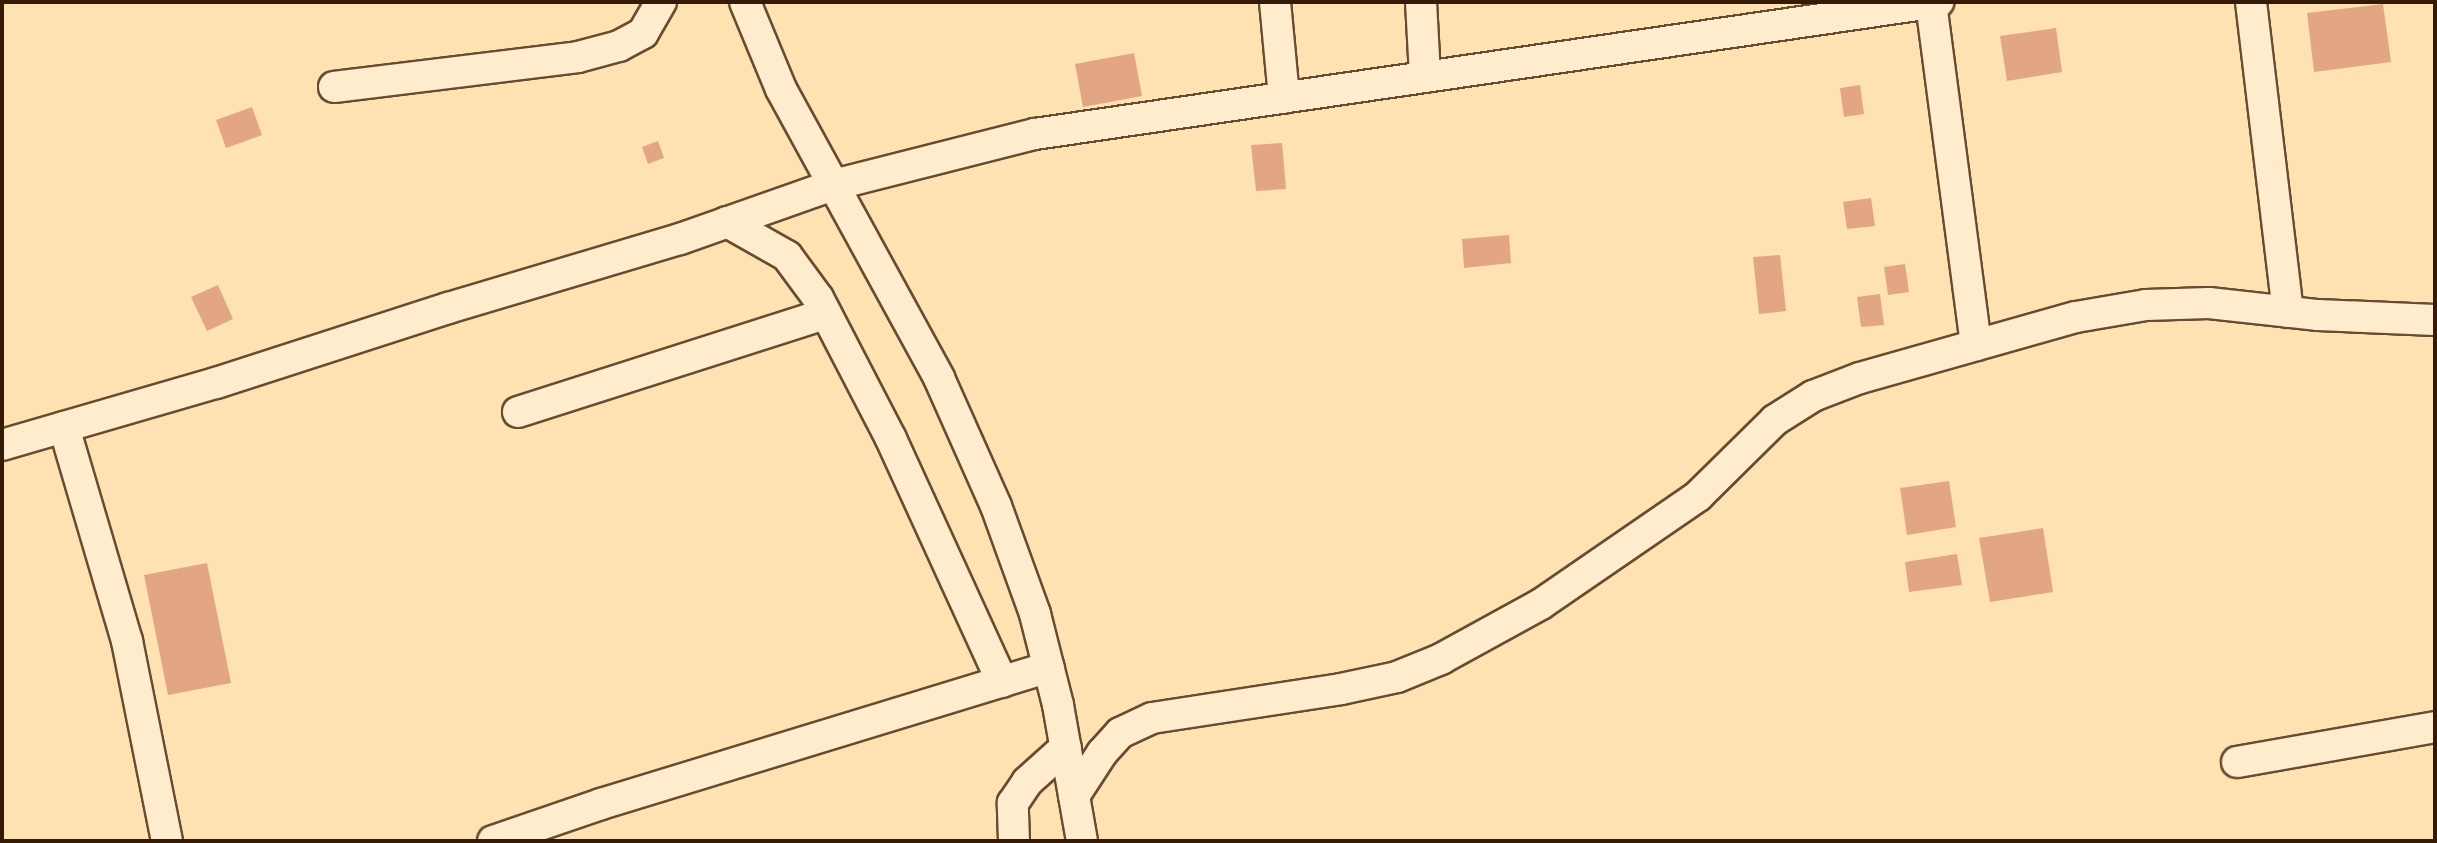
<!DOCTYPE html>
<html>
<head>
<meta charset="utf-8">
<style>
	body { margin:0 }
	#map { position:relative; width:2437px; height:843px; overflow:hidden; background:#ffe2b2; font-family:Vollkorn,serif }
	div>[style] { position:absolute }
	.building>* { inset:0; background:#e2a684 }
	.roads { filter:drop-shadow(2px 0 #684c32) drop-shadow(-2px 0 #684c32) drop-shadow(0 2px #684c32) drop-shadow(0 -2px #684c32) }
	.minor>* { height:30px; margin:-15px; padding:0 15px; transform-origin:15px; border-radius:15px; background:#ffeccd }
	span { translate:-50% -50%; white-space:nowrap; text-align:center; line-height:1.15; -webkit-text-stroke:6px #ffeccd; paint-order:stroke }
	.frame { position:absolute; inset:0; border:4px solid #351a08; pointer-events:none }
</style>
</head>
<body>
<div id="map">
	<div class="building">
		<i style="clip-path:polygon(2383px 4px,2391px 62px,2314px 72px,2307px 13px)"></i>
		<i style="clip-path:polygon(2056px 28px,2062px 72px,2007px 81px,2000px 36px)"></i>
		<i style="clip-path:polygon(1134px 53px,1142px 96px,1083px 107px,1075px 64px)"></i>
		<i style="clip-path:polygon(1860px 85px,1864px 114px,1844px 117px,1840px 88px)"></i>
		<i style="clip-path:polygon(252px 107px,262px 135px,226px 148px,216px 120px)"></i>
		<i style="clip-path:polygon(658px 141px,664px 158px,648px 164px,642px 147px)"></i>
		<i style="clip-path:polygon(1282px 143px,1286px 189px,1256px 191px,1251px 145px)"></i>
		<i style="clip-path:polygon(1871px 198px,1875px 226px,1847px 229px,1843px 202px)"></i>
		<i style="clip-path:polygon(1509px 235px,1511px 263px,1464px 268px,1462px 239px)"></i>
		<i style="clip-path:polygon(1780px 255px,1786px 311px,1759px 314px,1753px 257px)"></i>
		<i style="clip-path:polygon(1905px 264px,1909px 292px,1888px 295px,1884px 267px)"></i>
		<i style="clip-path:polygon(218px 285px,233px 319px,207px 331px,191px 297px)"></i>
		<i style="clip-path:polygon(1880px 294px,1884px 325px,1861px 327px,1857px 297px)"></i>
		<i style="clip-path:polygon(1949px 481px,1956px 527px,1907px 535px,1900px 488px)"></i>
		<i style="clip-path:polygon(2043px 528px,2053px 592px,1990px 602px,1979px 538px)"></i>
		<i style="clip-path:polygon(1957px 554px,1962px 585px,1909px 592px,1905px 562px)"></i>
		<i style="clip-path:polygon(207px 563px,231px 683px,168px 695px,144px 575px)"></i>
	</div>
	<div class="roads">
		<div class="minor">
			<i style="left:745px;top:2px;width:94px;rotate:67.5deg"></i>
			<i style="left:781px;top:89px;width:329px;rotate:61.3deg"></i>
			<i style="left:939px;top:378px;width:140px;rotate:66deg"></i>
			<i style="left:996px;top:506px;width:115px;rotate:70.1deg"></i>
			<i style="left:1035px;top:614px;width:94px;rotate:75.8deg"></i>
			<i style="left:1058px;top:705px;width:138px;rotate:80deg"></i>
			<i style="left:1275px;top:2px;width:96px;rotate:84.6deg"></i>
			<i style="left:1421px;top:2px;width:75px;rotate:86.9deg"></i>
			<i style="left:2251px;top:2px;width:312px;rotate:83.2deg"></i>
			<i style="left:1931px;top:3px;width:345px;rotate:82.5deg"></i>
			<i style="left:334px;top:87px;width:246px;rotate:-7deg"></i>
			<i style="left:578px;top:57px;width:42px;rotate:-15deg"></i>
			<i style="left:619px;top:46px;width:27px;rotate:-28deg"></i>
			<i style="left:643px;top:33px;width:36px;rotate:-60deg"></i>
			<i style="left:727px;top:222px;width:69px;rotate:29.5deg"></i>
			<i style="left:787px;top:256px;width:52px;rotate:53.6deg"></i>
			<i style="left:818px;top:298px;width:159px;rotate:62.6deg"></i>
			<i style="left:891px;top:439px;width:267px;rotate:65.4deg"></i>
			<i style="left:518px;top:412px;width:323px;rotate:-17.7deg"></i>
			<i style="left:64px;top:427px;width:223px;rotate:73.6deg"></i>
			<i style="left:127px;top:641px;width:204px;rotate:78.7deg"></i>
			<i style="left:2px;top:445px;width:223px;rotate:-16.2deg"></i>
			<i style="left:216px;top:383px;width:244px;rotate:-17.9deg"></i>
			<i style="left:448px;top:308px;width:242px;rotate:-16.6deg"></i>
			<i style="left:680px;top:239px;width:162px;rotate:-19.4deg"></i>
			<i style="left:833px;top:185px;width:208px;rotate:-14.2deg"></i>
			<i style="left:1035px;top:134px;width:913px;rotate:-8.32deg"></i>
			<i style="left:2237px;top:762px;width:201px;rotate:-10deg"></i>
			<i style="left:1074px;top:796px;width:51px;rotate:-56.9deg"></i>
			<i style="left:1102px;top:753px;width:27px;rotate:-48deg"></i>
			<i style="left:1120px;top:733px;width:35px;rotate:-25deg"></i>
			<i style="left:1152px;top:718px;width:191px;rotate:-8.7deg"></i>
			<i style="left:1341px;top:689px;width:57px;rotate:-12.1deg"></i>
			<i style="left:1397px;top:677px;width:48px;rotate:-22.2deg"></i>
			<i style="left:1441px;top:659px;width:114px;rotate:-28.8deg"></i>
			<i style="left:1541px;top:604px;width:191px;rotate:-34.5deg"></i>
			<i style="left:1698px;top:496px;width:108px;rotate:-44.6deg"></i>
			<i style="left:1775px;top:420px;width:45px;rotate:-32.3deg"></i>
			<i style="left:1813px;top:396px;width:50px;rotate:-21deg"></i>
			<i style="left:1860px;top:378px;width:224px;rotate:-15.8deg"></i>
			<i style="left:2076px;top:317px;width:71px;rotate:-9.7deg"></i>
			<i style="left:2146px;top:305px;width:63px;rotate:-1.8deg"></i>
			<i style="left:2209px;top:303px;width:110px;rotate:6.3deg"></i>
			<i style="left:2318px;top:315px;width:117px;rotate:2.4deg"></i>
			<i style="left:493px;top:841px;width:114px;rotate:-18.9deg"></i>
			<i style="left:601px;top:804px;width:468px;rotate:-17deg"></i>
			<i style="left:1014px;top:841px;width:38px;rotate:-92deg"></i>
			<i style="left:1013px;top:803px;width:25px;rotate:-56deg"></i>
			<i style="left:1027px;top:782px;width:52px;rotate:-41.9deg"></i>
		</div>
	</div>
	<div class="frame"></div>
</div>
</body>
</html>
